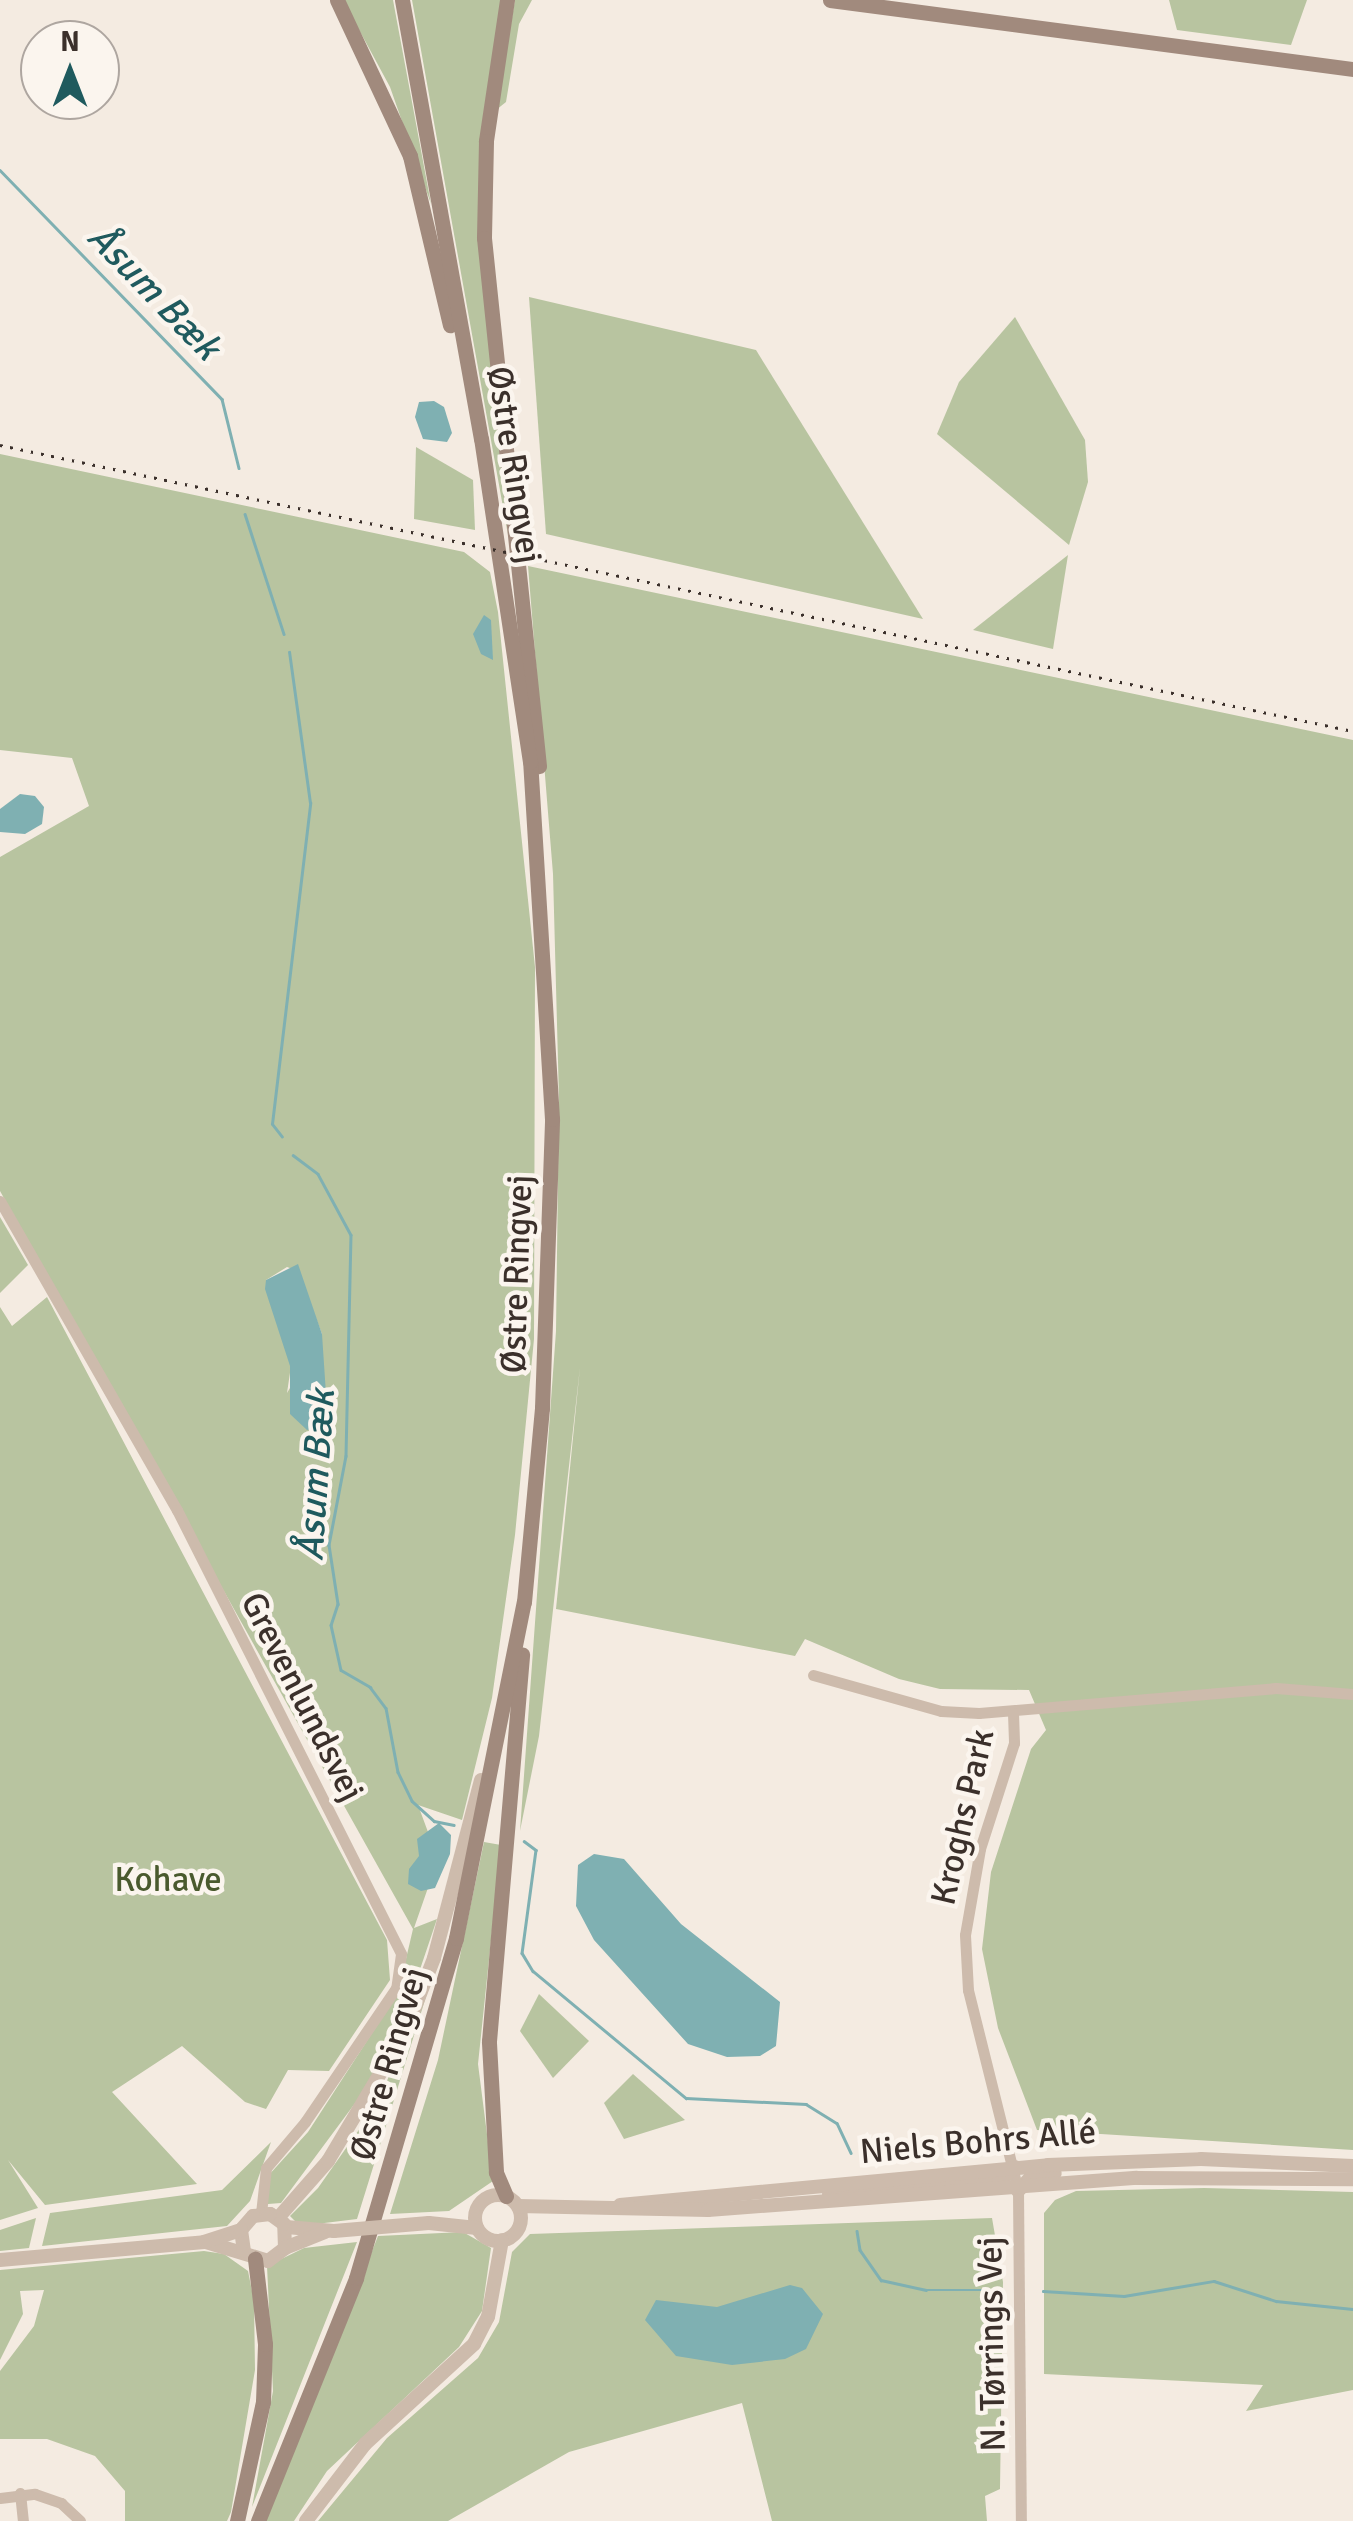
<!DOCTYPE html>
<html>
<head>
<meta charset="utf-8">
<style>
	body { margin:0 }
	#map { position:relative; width:1353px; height:2521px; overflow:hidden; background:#f4ebe1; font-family:Signika,sans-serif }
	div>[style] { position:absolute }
	.green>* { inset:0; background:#b8c4a0 }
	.water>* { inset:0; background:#7fb0b2 }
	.stream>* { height:2.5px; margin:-1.25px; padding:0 1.25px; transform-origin:1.25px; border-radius:1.25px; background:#7fb0b2 }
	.minor>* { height:11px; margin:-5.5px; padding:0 5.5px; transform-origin:5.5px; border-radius:5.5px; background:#cdbbac }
	.tertiary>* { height:14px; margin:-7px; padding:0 7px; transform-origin:7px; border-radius:7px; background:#cdbbac }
	.tertiary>.ring { margin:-7px; padding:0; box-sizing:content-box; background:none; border:14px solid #cdbbac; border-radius:50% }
	.secondary>* { height:15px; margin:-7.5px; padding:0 7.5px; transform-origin:7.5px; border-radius:7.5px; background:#a18a7d }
	.rail>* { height:2.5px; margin-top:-1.25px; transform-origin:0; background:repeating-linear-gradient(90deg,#3b302b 0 2.5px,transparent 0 10.5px) }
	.tertiary-bridge>* { height:14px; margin:-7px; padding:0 7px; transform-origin:7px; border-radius:7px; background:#cdbbac }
	span { translate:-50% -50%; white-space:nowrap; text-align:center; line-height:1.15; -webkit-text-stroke:9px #fbf5ee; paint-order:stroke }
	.street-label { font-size:35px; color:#3b302b }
	.park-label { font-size:35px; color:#4a5a2e }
	.water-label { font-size:38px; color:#1f5a5e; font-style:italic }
	.north { position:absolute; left:20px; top:20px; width:100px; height:100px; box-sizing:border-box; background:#fbf5ee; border:2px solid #aea6a0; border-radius:50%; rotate:0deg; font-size:28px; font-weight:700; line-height:40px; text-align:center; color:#3b302b }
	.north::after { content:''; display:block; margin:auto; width:35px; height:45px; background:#1f5a5e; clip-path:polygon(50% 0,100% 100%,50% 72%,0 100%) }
</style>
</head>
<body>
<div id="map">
	<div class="green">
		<i style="clip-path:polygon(343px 0,393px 0,431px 204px,390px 87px)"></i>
		<i style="clip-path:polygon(412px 0,501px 0,483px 118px,508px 535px)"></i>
		<i style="clip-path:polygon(515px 0,532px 0,519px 24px,506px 102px,496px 110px)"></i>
		<i style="clip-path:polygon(1169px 0,1307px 0,1291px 45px,1177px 30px)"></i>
		<i style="clip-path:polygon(529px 297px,756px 350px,923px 619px,546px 534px)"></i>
		<i style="clip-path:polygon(1015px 317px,1085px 440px,1088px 482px,1069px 545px,937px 434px,959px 382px)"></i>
		<i style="clip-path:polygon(416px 447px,473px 480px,475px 530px,414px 519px)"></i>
		<i style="clip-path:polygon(evenodd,0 454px,464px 552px,490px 572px,498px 612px,535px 967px,534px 1339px,515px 1535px,492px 1698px,462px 1820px,418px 1805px,438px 1859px,414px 1928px,437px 1919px,410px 1999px,373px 2079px,281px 2203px,268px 2204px,267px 2177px,308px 2132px,398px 1993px,413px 1929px,0 1191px,0 857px,89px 806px,72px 758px,0 750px,0 454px,287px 1267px,298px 1271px,322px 1334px,287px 1393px,291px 1366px,266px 1280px,287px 1267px)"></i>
		<i style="clip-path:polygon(1068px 555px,1053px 649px,973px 630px)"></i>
		<i style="clip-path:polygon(528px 566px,1353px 740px,1353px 2150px,1037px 2130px,998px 2028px,982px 1949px,991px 1872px,1031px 1749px,1046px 1730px,1029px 1690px,940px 1689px,899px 1679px,805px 1639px,795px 1656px,556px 1609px,580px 1367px,539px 1736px,520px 1831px,556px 1331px,559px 1099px,553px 874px)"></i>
		<i style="clip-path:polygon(0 1217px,28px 1265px,0 1293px)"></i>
		<i style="clip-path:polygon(47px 1297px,387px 1940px,390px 1980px,329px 2071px,288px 2070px,266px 2109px,245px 2102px,182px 2046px,112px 2092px,197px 2184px,45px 2205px,8px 2160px,38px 2208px,0 2220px,0 1307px,12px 1326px)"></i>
		<i style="clip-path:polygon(484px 1842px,501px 1845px,478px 2064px,493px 2181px,449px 2211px,390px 2214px,438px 2060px)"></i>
		<i style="clip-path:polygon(434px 1971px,357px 2219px,300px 2226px,290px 2216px,318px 2188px,377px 2104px)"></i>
		<i style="clip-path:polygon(539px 1994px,589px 2041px,553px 2078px,520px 2031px)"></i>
		<i style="clip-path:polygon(633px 2074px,685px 2120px,624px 2139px,604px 2103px)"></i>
		<i style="clip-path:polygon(271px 2142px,250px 2201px,227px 2226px,42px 2246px,50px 2213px,222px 2190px)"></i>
		<i style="clip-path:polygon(1204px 2188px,1353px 2192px,1353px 2390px,1246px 2411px,1263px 2385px,1044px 2374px,1044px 2213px,1055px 2200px,1076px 2191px)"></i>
		<i style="clip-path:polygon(36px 2218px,29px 2248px,0 2251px,0 2230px)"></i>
		<i style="clip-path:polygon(992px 2218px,1003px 2282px,1000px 2489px,985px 2496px,987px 2521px,772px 2521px,742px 2403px,569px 2452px,448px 2521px,318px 2521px,387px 2438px,478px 2358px,499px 2322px,512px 2252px,530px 2234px)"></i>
		<i style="clip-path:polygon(463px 2232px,491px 2248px,482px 2311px,459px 2347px,327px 2471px,294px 2521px,265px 2521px,378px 2236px)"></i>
		<i style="clip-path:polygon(357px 2242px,252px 2507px,273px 2391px,267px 2266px,304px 2248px)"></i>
		<i style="clip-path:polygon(204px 2251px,224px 2254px,248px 2271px,254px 2301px,255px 2370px,231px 2512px,227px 2521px,125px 2521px,125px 2491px,95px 2456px,47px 2439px,0 2439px,0 2371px,34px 2326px,44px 2290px,20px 2291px,23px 2314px,0 2360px,0 2270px)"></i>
	</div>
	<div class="water">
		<i style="clip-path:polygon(434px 401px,444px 407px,452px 433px,447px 442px,423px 439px,415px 417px,419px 402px)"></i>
		<i style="clip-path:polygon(484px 615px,491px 620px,493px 660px,481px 654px,473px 634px)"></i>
		<i style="clip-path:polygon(20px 794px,35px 796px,44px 807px,42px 824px,25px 834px,0 832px,0 809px)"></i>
		<i style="clip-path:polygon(298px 1264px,322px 1334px,327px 1409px,316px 1428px,307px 1430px,290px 1414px,290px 1366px,265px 1289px,266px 1280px)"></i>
		<i style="clip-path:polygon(439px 1823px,451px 1835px,450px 1854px,435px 1888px,421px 1891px,408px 1884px,409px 1869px,419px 1856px,417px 1839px)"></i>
		<i style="clip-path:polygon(594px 1854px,624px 1859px,681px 1924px,780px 2002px,776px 2046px,760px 2056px,727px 2057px,688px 2044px,594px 1940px,576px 1906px,578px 1865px)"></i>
		<i style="clip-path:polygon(790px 2285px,802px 2288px,823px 2314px,806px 2349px,785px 2359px,732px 2365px,676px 2356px,645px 2320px,656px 2300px,717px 2307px)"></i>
	</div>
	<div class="stream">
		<i style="left:0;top:170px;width:319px;rotate:45.9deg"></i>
		<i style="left:222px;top:399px;width:71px;rotate:76.2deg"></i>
		<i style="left:245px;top:514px;width:126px;rotate:72deg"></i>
		<i style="left:282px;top:1137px;width:16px;rotate:-128deg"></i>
		<i style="left:272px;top:1124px;width:323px;rotate:-83.2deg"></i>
		<i style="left:310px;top:803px;width:152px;rotate:-97.9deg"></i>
		<i style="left:293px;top:1155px;width:31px;rotate:37deg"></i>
		<i style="left:318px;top:1174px;width:69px;rotate:61.6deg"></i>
		<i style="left:351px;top:1235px;width:221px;rotate:91.3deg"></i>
		<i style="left:346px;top:1456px;width:91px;rotate:100.8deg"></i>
		<i style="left:329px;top:1545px;width:60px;rotate:81.3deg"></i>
		<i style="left:338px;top:1604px;width:22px;rotate:108deg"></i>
		<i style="left:331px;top:1625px;width:46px;rotate:77.5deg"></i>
		<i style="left:341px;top:1670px;width:34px;rotate:30deg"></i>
		<i style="left:370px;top:1687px;width:26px;rotate:53deg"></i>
		<i style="left:386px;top:1708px;width:65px;rotate:79.4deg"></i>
		<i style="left:398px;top:1772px;width:32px;rotate:64deg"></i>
		<i style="left:412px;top:1801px;width:30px;rotate:42deg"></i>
		<i style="left:434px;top:1821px;width:20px;rotate:11deg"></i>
		<i style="left:524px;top:1841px;width:15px;rotate:37deg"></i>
		<i style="left:536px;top:1850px;width:104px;rotate:97.7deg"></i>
		<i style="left:522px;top:1953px;width:21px;rotate:59deg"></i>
		<i style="left:533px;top:1971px;width:199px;rotate:39.7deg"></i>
		<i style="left:686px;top:2098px;width:120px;rotate:2.9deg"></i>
		<i style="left:806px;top:2104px;width:36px;rotate:32deg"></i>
		<i style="left:837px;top:2123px;width:33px;rotate:65deg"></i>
		<i style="left:857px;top:2231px;width:19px;rotate:81deg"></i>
		<i style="left:860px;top:2250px;width:37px;rotate:55deg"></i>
		<i style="left:881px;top:2280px;width:46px;rotate:12.5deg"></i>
		<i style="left:926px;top:2290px;width:68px"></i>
		<i style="left:1043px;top:2291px;width:81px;rotate:3.5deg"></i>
		<i style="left:1124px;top:2296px;width:91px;rotate:-9.5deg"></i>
		<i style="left:1214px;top:2281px;width:65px;rotate:17.9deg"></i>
		<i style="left:1276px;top:2301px;width:77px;rotate:5.9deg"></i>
	</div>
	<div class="minor">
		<i style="left:0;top:1201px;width:356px;rotate:60.2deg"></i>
		<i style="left:177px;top:1510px;width:497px;rotate:63.2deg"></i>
		<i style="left:401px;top:1954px;width:34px;rotate:98deg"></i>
		<i style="left:396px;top:1988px;width:162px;rotate:124.2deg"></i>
		<i style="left:305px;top:2122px;width:60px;rotate:130.3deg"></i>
		<i style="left:266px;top:2168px;width:45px;rotate:96.3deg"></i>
		<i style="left:813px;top:1675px;width:133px;rotate:15.7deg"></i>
		<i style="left:941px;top:1711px;width:38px;rotate:3deg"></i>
		<i style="left:979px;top:1713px;width:298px;rotate:-4.8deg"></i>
		<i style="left:1276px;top:1688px;width:77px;rotate:4.5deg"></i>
		<i style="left:1013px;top:1713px;width:30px;rotate:88deg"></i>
		<i style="left:1014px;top:1743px;width:111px;rotate:107.8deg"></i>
		<i style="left:980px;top:1849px;width:87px;rotate:99.9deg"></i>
		<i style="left:965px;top:1935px;width:55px;rotate:86.9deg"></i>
		<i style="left:968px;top:1990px;width:207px;rotate:76deg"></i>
		<i style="left:1018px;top:2191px;width:330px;rotate:89.5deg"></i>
		<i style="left:20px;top:2493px;width:28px;rotate:84deg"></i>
		<i style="left:0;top:2498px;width:35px;rotate:-7deg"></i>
		<i style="left:35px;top:2494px;width:28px;rotate:19deg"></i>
		<i style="left:61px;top:2503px;width:26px;rotate:43deg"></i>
	</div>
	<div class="tertiary">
		<i style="left:1018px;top:2191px;width:19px;rotate:-47deg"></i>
		<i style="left:1031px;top:2177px;width:24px;rotate:-9deg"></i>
		<i style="left:829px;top:2194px;width:169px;rotate:-4.1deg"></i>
		<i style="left:998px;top:2182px;width:23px;rotate:-40deg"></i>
		<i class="ring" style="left:475px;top:2195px;width:32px;height:32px"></i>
		<i style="left:620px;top:2205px;width:430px;rotate:-5.3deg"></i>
		<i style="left:1048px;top:2165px;width:153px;rotate:-2.2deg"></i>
		<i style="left:1201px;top:2159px;width:152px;rotate:2.6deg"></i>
		<i style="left:518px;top:2206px;width:190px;rotate:1.2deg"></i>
		<i style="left:708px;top:2210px;width:430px;rotate:-4.3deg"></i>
		<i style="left:1137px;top:2178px;width:216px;rotate:0.3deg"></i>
		<i style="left:278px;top:2218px;width:76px;rotate:-48.7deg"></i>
		<i style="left:328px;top:2161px;width:152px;rotate:-59.2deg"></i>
		<i style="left:406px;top:2030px;width:77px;rotate:-68.7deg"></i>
		<i style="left:434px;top:1958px;width:184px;rotate:-75.2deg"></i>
		<i style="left:429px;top:2223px;width:48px;rotate:5.9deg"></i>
		<i style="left:286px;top:2227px;width:48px;rotate:4.8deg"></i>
		<i style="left:206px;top:2242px;width:65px;rotate:17deg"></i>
		<i style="left:268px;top:2261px;width:21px;rotate:-37deg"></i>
		<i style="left:285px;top:2248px;width:24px;rotate:-92deg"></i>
		<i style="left:284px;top:2224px;width:17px;rotate:-144deg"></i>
		<i style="left:270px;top:2214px;width:17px;rotate:173deg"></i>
		<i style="left:253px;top:2216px;width:18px;rotate:131deg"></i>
		<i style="left:241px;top:2230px;width:21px;rotate:82deg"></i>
		<i style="left:285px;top:2248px;width:43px;rotate:-21.8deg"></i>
		<i style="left:0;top:2260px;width:205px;rotate:-5deg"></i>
		<i style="left:204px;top:2242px;width:39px;rotate:-18deg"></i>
		<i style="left:306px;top:2521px;width:97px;rotate:-52.5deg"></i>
		<i style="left:365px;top:2444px;width:148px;rotate:-42.5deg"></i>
		<i style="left:474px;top:2344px;width:30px;rotate:-63deg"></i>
		<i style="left:488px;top:2317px;width:78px;rotate:-79.7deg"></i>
	</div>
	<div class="secondary">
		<i style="left:337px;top:0;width:172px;rotate:64.9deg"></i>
		<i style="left:410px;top:156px;width:174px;rotate:76.7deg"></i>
		<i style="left:507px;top:0;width:143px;rotate:98.5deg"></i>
		<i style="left:486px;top:141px;width:97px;rotate:91.2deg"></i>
		<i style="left:484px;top:238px;width:531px;rotate:84.05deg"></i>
		<i style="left:830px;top:0;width:528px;rotate:7.52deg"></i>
		<i style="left:506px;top:2196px;width:26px;rotate:-113deg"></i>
		<i style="left:496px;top:2172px;width:131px;rotate:-93.1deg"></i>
		<i style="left:489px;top:2041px;width:388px;rotate:-85.1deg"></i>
		<i style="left:237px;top:2521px;width:122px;rotate:-77.7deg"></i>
		<i style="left:263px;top:2402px;width:58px;rotate:-88deg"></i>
		<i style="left:265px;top:2344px;width:86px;rotate:-96.7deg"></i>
		<i style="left:258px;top:2521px;width:262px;rotate:-68deg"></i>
		<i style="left:356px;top:2278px;width:354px;rotate:-73.6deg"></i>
		<i style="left:456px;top:1938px;width:343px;rotate:-78.6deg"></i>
		<i style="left:524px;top:1602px;width:195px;rotate:-84.7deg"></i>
		<i style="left:542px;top:1408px;width:289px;rotate:-88deg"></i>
		<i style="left:552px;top:1119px;width:358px;rotate:-93.5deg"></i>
		<i style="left:530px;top:762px;width:327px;rotate:-98.6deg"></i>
		<i style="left:481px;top:439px;width:446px;rotate:-100.2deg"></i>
	</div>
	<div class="rail">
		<i style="left:0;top:445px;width:1383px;rotate:11.94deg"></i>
	</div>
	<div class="tertiary-bridge">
		<i style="left:334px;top:2231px;width:95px;rotate:-4.8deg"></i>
	</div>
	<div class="street-label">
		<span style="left:514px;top:465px;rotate:81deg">Østre Ringvej</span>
		<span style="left:517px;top:1274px;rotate:-88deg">Østre Ringvej</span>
		<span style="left:302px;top:1697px;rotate:63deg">Grevenlundsvej</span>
		<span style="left:963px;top:1817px;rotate:-77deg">Kroghs Park</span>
		<span style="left:389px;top:2064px;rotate:-74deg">Østre Ringvej</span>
		<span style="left:978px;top:2142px;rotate:-5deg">Niels Bohrs Allé</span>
		<span style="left:992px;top:2344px;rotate:-91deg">N. Tørrings Vej</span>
	</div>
	<div class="park-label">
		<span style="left:168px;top:1880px">Kohave</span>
	</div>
	<div class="water-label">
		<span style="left:154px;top:292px;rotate:46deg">Åsum Bæk</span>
		<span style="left:316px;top:1475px;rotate:-86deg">Åsum Bæk</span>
	</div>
	<div class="north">N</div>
</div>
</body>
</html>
